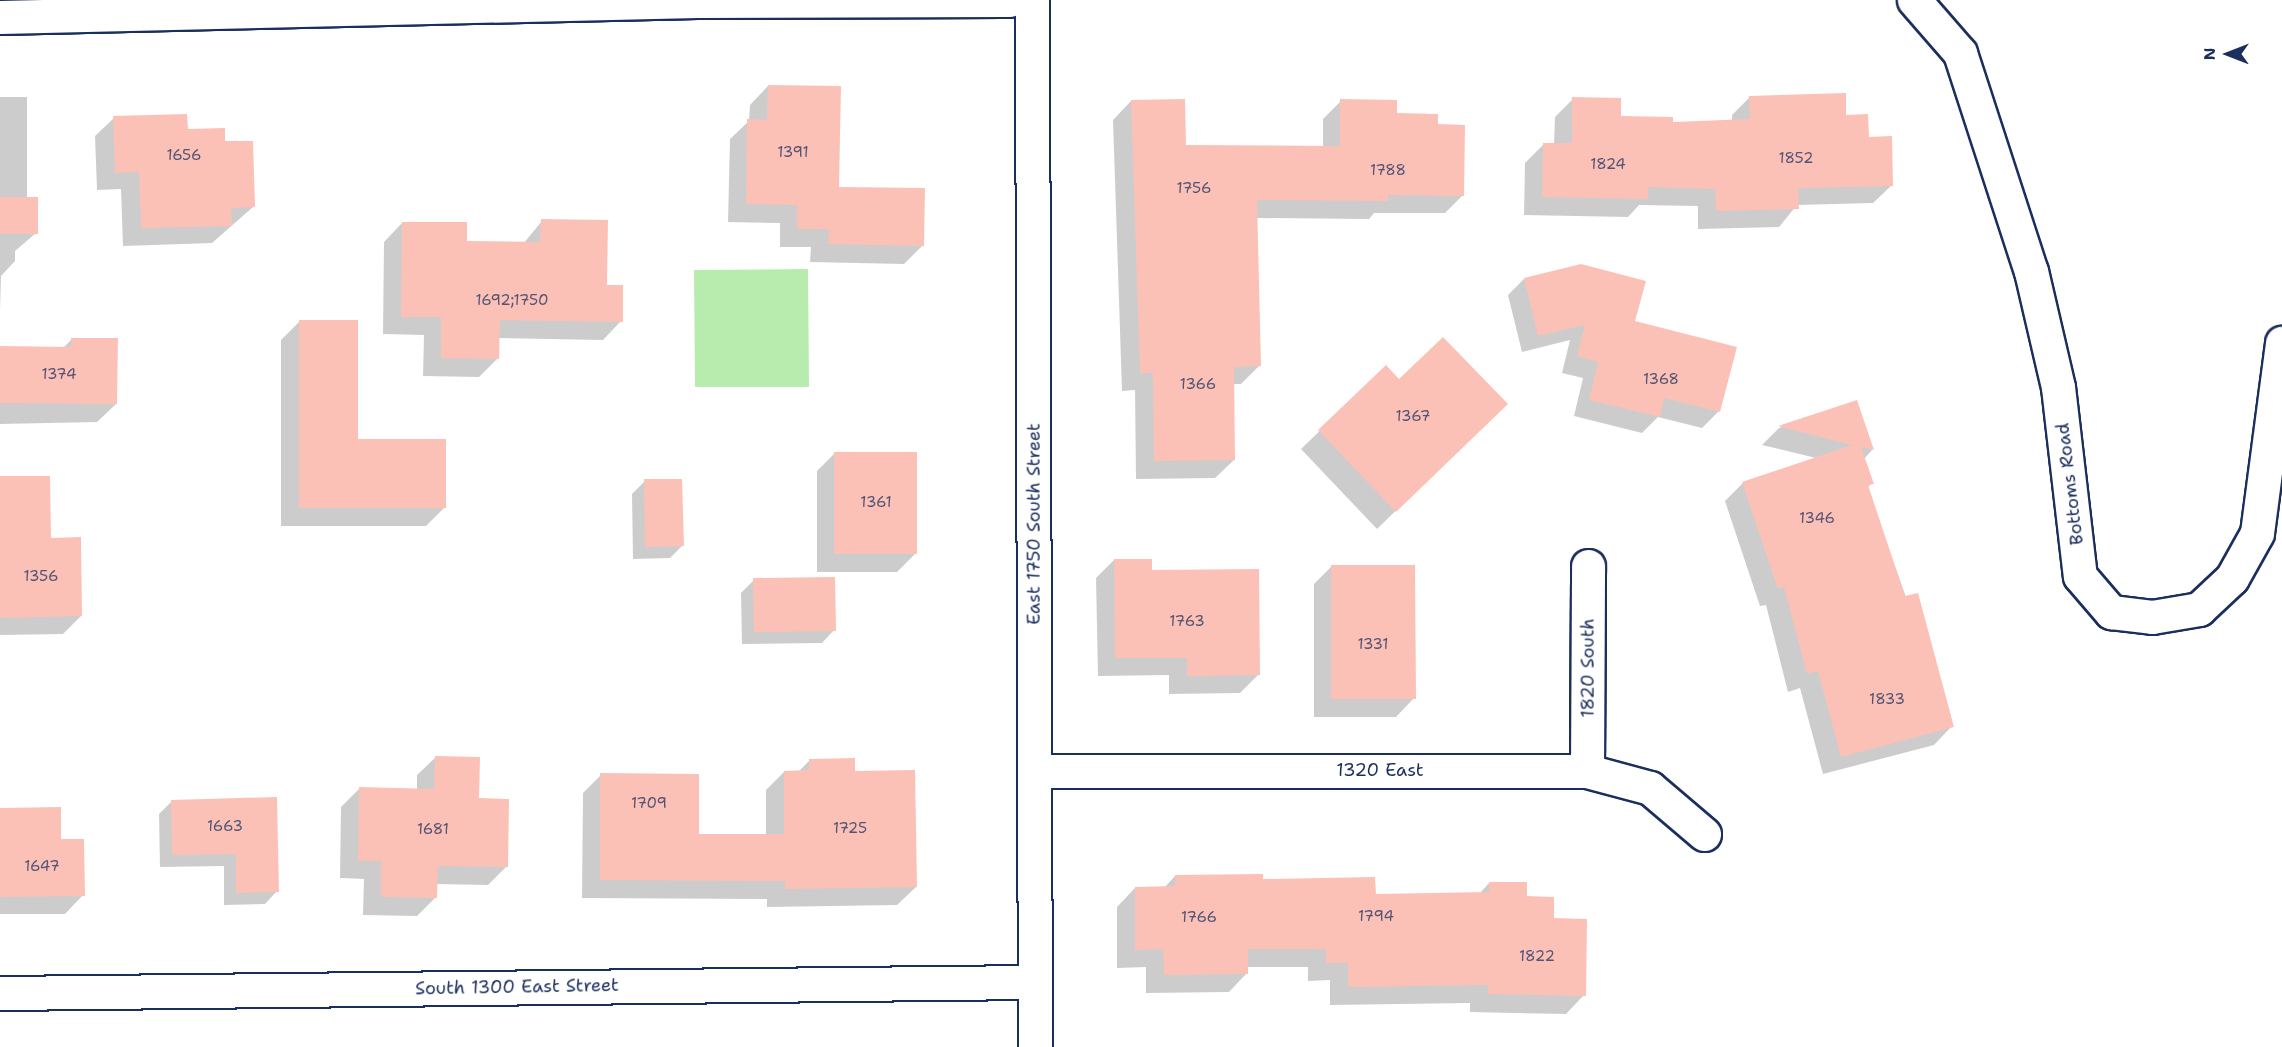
<!DOCTYPE html>
<html>
<head>
<meta charset="utf-8">
<style>
	body { margin:0 }
	#map { position:relative; width:2282px; height:1047px; overflow:hidden; background:#fff; font-family:"Shantell Sans",sans-serif }
	div>[style] { position:absolute }
	.green>* { inset:0; background:#b7ecae }
	.shadow>* { inset:0; background:#0003 }
	.building>* { inset:0; background:#fcc1b6 }
	.roads { filter:drop-shadow(2px 0 #1b2f5e) drop-shadow(-2px 0 #1b2f5e) drop-shadow(0 2px #1b2f5e) drop-shadow(0 -2px #1b2f5e) }
	.minor>* { height:33px; margin:-16.5px; padding:0 16.5px; transform-origin:16.5px; border-radius:16.5px; background:#fff }
	span { translate:-50% -50%; white-space:nowrap; text-align:center; line-height:1.15; -webkit-text-stroke:5px #fff; paint-order:stroke }
	.number-label { font-size:15px; color:#535474 }
	.number-label span { -webkit-text-stroke-width:0 }
	.street-label { font-size:18px; color:#1b2f5e }
	.north { position:absolute; left:2198px; top:24px; width:60px; height:60px; -webkit-text-stroke:4px #fff; paint-order:stroke; rotate:270deg; font-size:16px; font-weight:700; line-height:24px; text-align:center; color:#1b2f5e }
	.north::after { content:''; display:block; margin:auto; width:21px; height:27px; background:#1b2f5e; clip-path:polygon(50% 0,100% 100%,50% 72%,0 100%) }
</style>
</head>
<body>
<div id="map">
	<div class="green">
		<i style="clip-path:polygon(808px 269px,809px 387px,695px 387px,694px 270px)"></i>
	</div>
	<div class="shadow">
		<i style="clip-path:polygon(768px 86px,837px 188px,923px 245px,904px 264px,810px 262px,811px 247px,780px 247px,780px 223px,728px 222px,730px 139px,749px 121px,750px 105px)"></i>
		<i style="clip-path:polygon(0 97px,27px 97px,27px 199px,36px 233px,15px 251px,15px 261px,1px 276px,0 311px)"></i>
		<i style="clip-path:polygon(1750px 97px,1844px 116px,1867px 138px,1892px 185px,1873px 203px,1797px 205px,1779px 227px,1698px 229px,1698px 206px,1639px 205px,1628px 217px,1524px 215px,1525px 163px,1544px 144px,1554px 144px,1555px 117px,1573px 99px,1619px 118px,1672px 123px,1732px 121px,1732px 115px)"></i>
		<i style="clip-path:polygon(1131px 101px,1184px 146px,1323px 147px,1323px 119px,1341px 101px,1436px 126px,1463px 195px,1445px 213px,1374px 213px,1369px 219px,1256px 218px,1259px 366px,1241px 384px,1233px 384px,1234px 460px,1215px 478px,1136px 479px,1135px 390px,1122px 391px,1113px 120px)"></i>
		<i style="clip-path:polygon(114px 118px,186px 131px,223px 143px,253px 207px,212px 243px,123px 246px,121px 189px,97px 190px,95px 136px)"></i>
		<i style="clip-path:polygon(542px 221px,606px 287px,621px 321px,603px 340px,498px 338px,498px 358px,479px 377px,423px 376px,424px 335px,383px 334px,384px 242px,402px 223px,466px 243px,523px 244px)"></i>
		<i style="clip-path:polygon(1524px 279px,1633px 322px,1719px 411px,1702px 428px,1658px 417px,1642px 433px,1574px 416px,1583px 378px,1562px 373px,1570px 340px,1522px 352px,1508px 295px)"></i>
		<i style="clip-path:polygon(300px 321px,357px 441px,444px 508px,426px 526px,281px 526px,281px 340px)"></i>
		<i style="clip-path:polygon(72px 339px,116px 404px,97px 422px,0 424px,0 348px,62px 349px)"></i>
		<i style="clip-path:polygon(1386px 367px,1399px 381px,1487px 422px,1377px 529px,1301px 449px)"></i>
		<i style="clip-path:polygon(1857px 402px,1872px 450px,1864px 459px,1872px 483px,1867px 488px,1952px 726px,1934px 745px,1823px 774px,1800px 688px,1788px 692px,1766px 605px,1760px 606px,1725px 501px,1743px 483px,1816px 458px,1762px 445px,1779px 428px)"></i>
		<i style="clip-path:polygon(835px 453px,915px 554px,897px 572px,817px 572px,817px 471px)"></i>
		<i style="clip-path:polygon(0 478px,50px 539px,81px 616px,63px 634px,0 635px)"></i>
		<i style="clip-path:polygon(645px 481px,682px 546px,670px 558px,633px 559px,632px 494px)"></i>
		<i style="clip-path:polygon(1114px 560px,1150px 572px,1258px 675px,1240px 693px,1169px 694px,1169px 675px,1098px 676px,1096px 578px)"></i>
		<i style="clip-path:polygon(1332px 566px,1414px 698px,1396px 717px,1314px 717px,1314px 584px)"></i>
		<i style="clip-path:polygon(754px 580px,834px 630px,822px 643px,742px 644px,741px 593px)"></i>
		<i style="clip-path:polygon(436px 757px,477px 799px,506px 867px,488px 885px,436px 884px,436px 897px,417px 916px,363px 915px,364px 879px,340px 878px,341px 807px,360px 788px,417px 790px,417px 775px)"></i>
		<i style="clip-path:polygon(810px 760px,853px 773px,916px 887px,897px 905px,767px 907px,767px 899px,582px 898px,583px 793px,601px 775px,697px 835px,766px 835px,766px 790px,784px 772px,798px 772px)"></i>
		<i style="clip-path:polygon(275px 799px,277px 891px,265px 904px,224px 905px,224px 866px,160px 867px,159px 814px,172px 801px)"></i>
		<i style="clip-path:polygon(0 809px,59px 840px,83px 895px,65px 914px,0 914px)"></i>
		<i style="clip-path:polygon(1175px 876px,1262px 881px,1374px 895px,1479px 894px,1489px 883px,1526px 898px,1553px 920px,1584px 995px,1566px 1014px,1470px 1012px,1470px 1003px,1330px 1005px,1330px 980px,1308px 981px,1308px 967px,1247px 967px,1247px 973px,1229px 992px,1146px 993px,1146px 967px,1117px 968px,1117px 907px,1135px 888px,1164px 888px)"></i>
	</div>
	<div class="building">
		<i style="clip-path:polygon(768px 85px,841px 86px,839px 187px,925px 188px,924px 246px,828px 244px,829px 229px,797px 229px,797px 205px,746px 204px,747px 119px,767px 120px)"></i>
		<i style="clip-path:polygon(1846px 93px,1846px 115px,1868px 114px,1869px 137px,1892px 136px,1893px 186px,1798px 188px,1799px 209px,1716px 211px,1715px 189px,1648px 187px,1648px 199px,1542px 197px,1543px 143px,1572px 143px,1572px 97px,1621px 98px,1621px 116px,1673px 117px,1673px 122px,1750px 119px,1749px 96px)"></i>
		<i style="clip-path:polygon(1185px 99px,1186px 145px,1340px 146px,1340px 99px,1397px 100px,1397px 113px,1438px 114px,1438px 124px,1465px 125px,1464px 196px,1388px 195px,1388px 201px,1257px 200px,1261px 366px,1234px 367px,1235px 460px,1154px 461px,1153px 373px,1140px 373px,1131px 100px)"></i>
		<i style="clip-path:polygon(187px 114px,188px 129px,225px 128px,225px 141px,253px 141px,255px 207px,231px 208px,232px 226px,141px 228px,139px 172px,115px 173px,113px 116px)"></i>
		<i style="clip-path:polygon(0 197px,38px 197px,38px 234px,0 234px)"></i>
		<i style="clip-path:polygon(541px 219px,608px 220px,607px 285px,623px 285px,623px 322px,500px 320px,499px 359px,441px 358px,441px 317px,401px 317px,402px 222px,467px 222px,467px 241px,540px 242px)"></i>
		<i style="clip-path:polygon(1581px 264px,1646px 281px,1635px 321px,1737px 347px,1720px 412px,1664px 398px,1660px 417px,1589px 400px,1598px 362px,1577px 356px,1585px 325px,1538px 336px,1524px 278px)"></i>
		<i style="clip-path:polygon(299px 320px,358px 320px,358px 439px,446px 439px,446px 508px,299px 508px)"></i>
		<i style="clip-path:polygon(1443px 337px,1508px 404px,1396px 512px,1318px 430px,1386px 365px,1399px 379px)"></i>
		<i style="clip-path:polygon(71px 338px,118px 338px,117px 404px,0 403px,0 346px,71px 347px)"></i>
		<i style="clip-path:polygon(1857px 400px,1874px 450px,1861px 447px,1874px 484px,1868px 485px,1905px 596px,1918px 593px,1954px 727px,1841px 757px,1818px 671px,1807px 674px,1784px 587px,1778px 589px,1742px 482px,1852px 445px,1778px 426px)"></i>
		<i style="clip-path:polygon(834px 452px,917px 452px,917px 554px,834px 554px)"></i>
		<i style="clip-path:polygon(0 476px,50px 476px,51px 538px,81px 537px,82px 616px,0 618px)"></i>
		<i style="clip-path:polygon(644px 479px,682px 479px,684px 546px,645px 547px)"></i>
		<i style="clip-path:polygon(1114px 559px,1152px 559px,1152px 570px,1259px 569px,1260px 675px,1187px 676px,1187px 658px,1115px 658px)"></i>
		<i style="clip-path:polygon(1331px 565px,1415px 565px,1416px 699px,1331px 699px)"></i>
		<i style="clip-path:polygon(835px 577px,836px 631px,754px 632px,753px 578px)"></i>
		<i style="clip-path:polygon(435px 756px,480px 757px,479px 798px,509px 799px,508px 867px,438px 866px,437px 898px,381px 897px,381px 861px,358px 861px,359px 787px,434px 789px)"></i>
		<i style="clip-path:polygon(855px 758px,855px 771px,915px 770px,917px 887px,785px 889px,785px 881px,600px 880px,600px 773px,699px 774px,699px 834px,784px 834px,784px 771px,809px 770px,809px 759px)"></i>
		<i style="clip-path:polygon(277px 797px,279px 892px,236px 893px,236px 854px,172px 855px,171px 800px)"></i>
		<i style="clip-path:polygon(61px 807px,61px 839px,84px 839px,85px 896px,0 897px,0 808px)"></i>
		<i style="clip-path:polygon(1263px 874px,1263px 879px,1375px 877px,1376px 894px,1489px 892px,1489px 882px,1527px 882px,1527px 896px,1554px 897px,1554px 918px,1587px 919px,1586px 996px,1487px 994px,1488px 985px,1348px 987px,1348px 963px,1326px 963px,1326px 949px,1248px 949px,1248px 974px,1164px 975px,1163px 949px,1135px 950px,1135px 887px,1175px 886px,1175px 875px)"></i>
	</div>
	<div class="roads">
		<div class="minor">
			<i style="left:1032px;top:0;width:1047px;rotate:89.84deg"></i>
			<i style="left:1914px;top:0;width:70px;rotate:49deg"></i>
			<i style="left:1960px;top:53px;width:229px;rotate:72deg"></i>
			<i style="left:2031px;top:271px;width:119px;rotate:76.9deg"></i>
			<i style="left:2058px;top:387px;width:190px;rotate:83.4deg"></i>
			<i style="left:2080px;top:576px;width:48px;rotate:49.3deg"></i>
			<i style="left:2111px;top:612px;width:41px;rotate:7deg"></i>
			<i style="left:2152px;top:617px;width:48px;rotate:-9.7deg"></i>
			<i style="left:2199px;top:609px;width:45px;rotate:-43.2deg"></i>
			<i style="left:2232px;top:578px;width:51px;rotate:-60.9deg"></i>
			<i style="left:2257px;top:533px;width:192px;rotate:-82.5deg"></i>
			<i style="left:0;top:17px;width:697px;rotate:-1.32deg"></i>
			<i style="left:697px;top:1px;width:312px;rotate:-0.2deg"></i>
			<i style="left:1036px;top:771px;width:551px"></i>
			<i style="left:1587px;top:771px;width:65px;rotate:15.1deg"></i>
			<i style="left:1650px;top:788px;width:71px;rotate:40.4deg"></i>
			<i style="left:1587px;top:771px;width:205px;rotate:-89.7deg"></i>
			<i style="left:0;top:993px;width:1034px;rotate:-0.61deg"></i>
		</div>
	</div>
	<div class="number-label">
		<span style="left:793px;top:153px">1391</span>
		<span style="left:184px;top:156px">1656</span>
		<span style="left:1796px;top:159px">1852</span>
		<span style="left:1608px;top:165px">1824</span>
		<span style="left:1388px;top:171px">1788</span>
		<span style="left:1194px;top:189px">1756</span>
		<span style="left:512px;top:301px">1692;1750</span>
		<span style="left:59px;top:375px">1374</span>
		<span style="left:1661px;top:380px">1368</span>
		<span style="left:1198px;top:385px">1366</span>
		<span style="left:1413px;top:417px">1367</span>
		<span style="left:876px;top:503px">1361</span>
		<span style="left:1817px;top:519px">1346</span>
		<span style="left:41px;top:577px">1356</span>
		<span style="left:1187px;top:622px">1763</span>
		<span style="left:1373px;top:645px">1331</span>
		<span style="left:1887px;top:700px">1833</span>
		<span style="left:649px;top:804px">1709</span>
		<span style="left:225px;top:827px">1663</span>
		<span style="left:850px;top:829px">1725</span>
		<span style="left:433px;top:830px">1681</span>
		<span style="left:42px;top:867px">1647</span>
		<span style="left:1376px;top:917px">1794</span>
		<span style="left:1199px;top:918px">1766</span>
		<span style="left:1537px;top:957px">1822</span>
	</div>
	<div class="street-label">
		<span style="left:2070px;top:484px;rotate:-97deg">Bottoms Road</span>
		<span style="left:1034px;top:524px;rotate:-90deg">East 1750 South Street</span>
		<span style="left:1588px;top:668px;rotate:-90deg">1820 South</span>
		<span style="left:1380px;top:770px">1320 East</span>
		<span style="left:517px;top:987px;rotate:-1deg">South 1300 East Street</span>
	</div>
	<div class="north">N</div>
</div>
</body>
</html>
